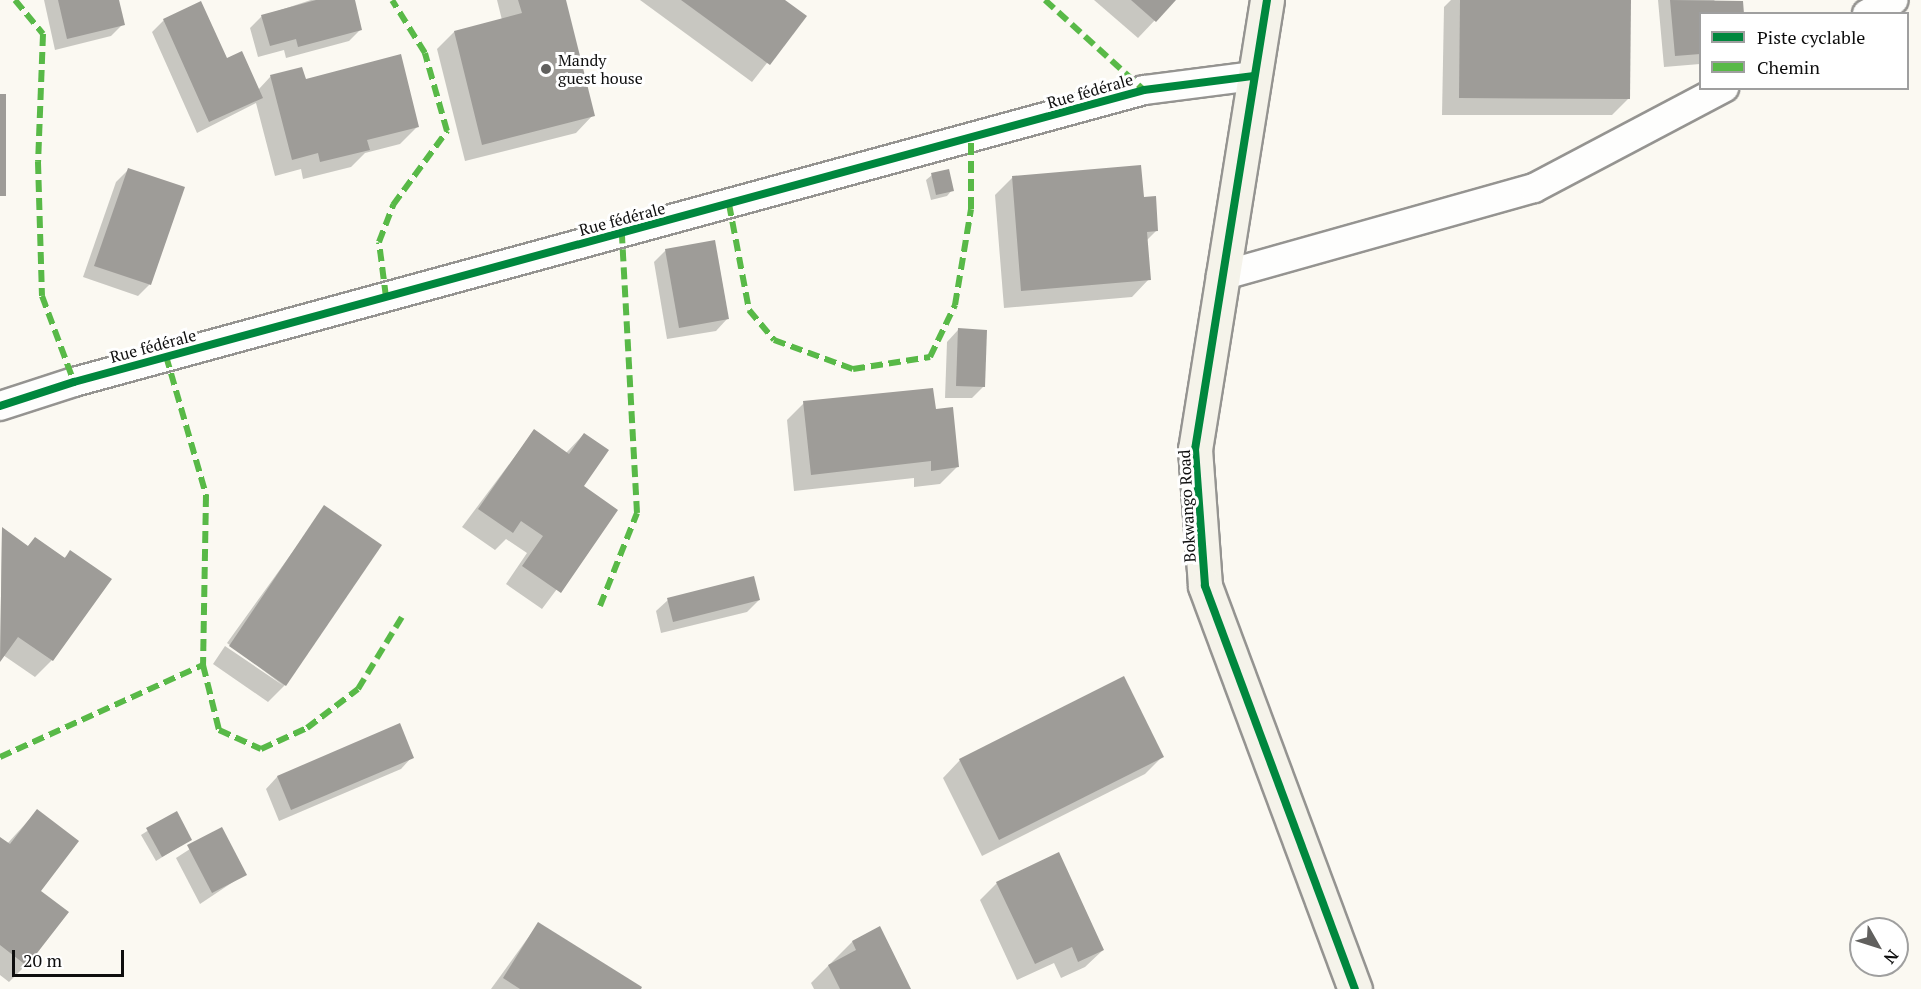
<!DOCTYPE html>
<html>
<head>
<meta charset="utf-8">
<style>
	body { margin:0 }
	#map { position:relative; width:1921px; height:989px; overflow:hidden; background:#fbf9f2; font-family:"PT Serif",serif }
	div>[style] { position:absolute }
	.shadow>* { inset:0; background:#0003 }
	.building>* { inset:0; background:#9e9c98 }
	.roads { filter:drop-shadow(2px 0 #959491) drop-shadow(-2px 0 #959491) drop-shadow(0 2px #959491) drop-shadow(0 -2px #959491) }
	.street>* { height:28px; margin:-14px; padding:0 14px; transform-origin:14px; border-radius:14px; background:#fefefd }
	.secondary>* { height:33px; margin:-16.5px; padding:0 16.5px; transform-origin:16.5px; border-radius:16.5px; background:#f5f3ea }
	.quiet>* { height:6px; margin-top:-3px; transform-origin:0; background:repeating-linear-gradient(90deg,#58b947 0 12px,transparent 0 18px) }
	.cycleway>* { height:8px; margin:-4px; padding:0 4px; transform-origin:4px; border-radius:4px; background:#00873e }
	.dots>* { width:16px; height:16px; translate:-50% -50%; box-sizing:border-box; border:3px solid #fff; border-radius:50% }
	span { translate:-50% -50%; white-space:nowrap; text-align:center; line-height:1.15; -webkit-text-stroke:6px #fff; paint-order:stroke }
	.poi-label { font-size:16px; color:#0e0e0e }
	.left { translate:0 -50%; text-align:left }
	.street-label { font-size:16px; color:#0e0e0e }
	.legend { position:absolute; left:1699px; top:12px; width:210px; height:78px; box-sizing:border-box; background:#fff; border:2px solid #9f9f9f; margin:0; padding:8px 10px; list-style:none; font-size:18px; color:#0e0e0e }
	.legend li { display:flex; align-items:center; gap:12px; height:30px }
	.legend b { width:30px; border:2px solid #9f9f9f }
	.north { position:absolute; left:1849px; top:917px; width:60px; height:60px; box-sizing:border-box; background:#fff; border:2px solid #9f9f9f; border-radius:50%; rotate:129deg; font-size:16px; font-weight:700; line-height:24px; text-align:center; color:#0e0e0e }
	.north::after { content:''; display:block; margin:auto; width:21px; height:27px; background:#61605e; clip-path:polygon(50% 0,100% 100%,50% 72%,0 100%) }
	.scale { position:absolute; left:12px; top:950px; width:112px; height:27px; box-sizing:border-box; border:3px solid #0e0e0e; border-top:0; padding-left:8px; font-size:18px; line-height:21px; white-space:nowrap; color:#0e0e0e; -webkit-text-stroke:4px #fff; paint-order:stroke }
</style>
</head>
<body>
<div id="map">
	<div class="shadow">
		<i style="clip-path:polygon(44px 0,117px 0,123px 24px,111px 36px,55px 50px)"></i>
		<i style="clip-path:polygon(311px 0,353px 0,361px 29px,349px 41px,286px 58px,284px 50px,258px 57px,250px 28px,262px 16px)"></i>
		<i style="clip-path:polygon(497px 0,564px 0,593px 115px,576px 133px,465px 161px,437px 49px,454px 32px,502px 20px)"></i>
		<i style="clip-path:polygon(640px 0,783px 0,804px 16px,752px 82px)"></i>
		<i style="clip-path:polygon(1094px 0,1174px 0,1138px 38px)"></i>
		<i style="clip-path:polygon(1451px 0,1630px 0,1629px 98px,1612px 115px,1442px 115px,1444px 7px)"></i>
		<i style="clip-path:polygon(1658px 0,1715px 0,1700px 14px,1700px 64px,1664px 67px)"></i>
		<i style="clip-path:polygon(164px 20px,226px 60px,258px 90px,271px 76px,304px 81px,418px 126px,400px 144px,365px 153px,351px 167px,303px 179px,301px 169px,275px 176px,256px 103px,197px 133px,152px 32px)"></i>
		<i style="clip-path:polygon(128px 170px,150px 284px,138px 296px,83px 277px,116px 182px)"></i>
		<i style="clip-path:polygon(932px 175px,952px 190px,947px 196px,931px 200px,926px 180px)"></i>
		<i style="clip-path:polygon(1012px 178px,1142px 199px,1157px 230px,1146px 241px,1149px 279px,1132px 297px,1004px 308px,995px 195px)"></i>
		<i style="clip-path:polygon(666px 250px,727px 319px,716px 331px,667px 339px,654px 262px)"></i>
		<i style="clip-path:polygon(958px 330px,984px 386px,972px 398px,945px 398px,947px 342px)"></i>
		<i style="clip-path:polygon(804px 403px,935px 411px,957px 467px,940px 484px,914px 487px,914px 478px,794px 491px,787px 420px)"></i>
		<i style="clip-path:polygon(534px 431px,566px 453px,584px 434px,582px 486px,616px 510px,542px 609px,506px 584px,527px 553px,506px 539px,495px 550px,462px 527px)"></i>
		<i style="clip-path:polygon(325px 507px,285px 685px,268px 702px,213px 664px,225px 646px,284px 686px,227px 643px)"></i>
		<i style="clip-path:polygon(2px 529px,27px 547px,35px 539px,63px 559px,71px 552px,52px 660px,35px 677px,3px 655px,0 660px)"></i>
		<i style="clip-path:polygon(668px 600px,759px 600px,747px 612px,661px 633px,656px 611px)"></i>
		<i style="clip-path:polygon(1163px 756px,1145px 774px,982px 856px,943px 778px,960px 760px)"></i>
		<i style="clip-path:polygon(412px 757px,401px 769px,279px 821px,266px 789px,277px 777px)"></i>
		<i style="clip-path:polygon(37px 811px,39px 891px,26px 965px,9px 982px,0 975px,0 839px,7px 844px)"></i>
		<i style="clip-path:polygon(176px 813px,190px 840px,156px 861px,141px 835px)"></i>
		<i style="clip-path:polygon(221px 829px,245px 874px,200px 904px,176px 858px)"></i>
		<i style="clip-path:polygon(997px 883px,1103px 950px,1085px 967px,1061px 978px,1054px 963px,1017px 980px,980px 900px)"></i>
		<i style="clip-path:polygon(538px 924px,639px 989px,491px 989px)"></i>
		<i style="clip-path:polygon(880px 928px,910px 989px,814px 989px,811px 983px,852px 942px)"></i>
	</div>
	<div class="building">
		<i style="clip-path:polygon(58px 0,119px 0,125px 25px,67px 39px)"></i>
		<i style="clip-path:polygon(316px 0,355px 0,362px 30px,298px 47px,296px 39px,270px 46px,261px 15px)"></i>
		<i style="clip-path:polygon(518px 0,566px 0,595px 116px,482px 145px,454px 31px,522px 13px)"></i>
		<i style="clip-path:polygon(681px 0,785px 0,807px 16px,770px 65px)"></i>
		<i style="clip-path:polygon(1131px 0,1176px 0,1156px 22px)"></i>
		<i style="clip-path:polygon(1460px 0,1631px 0,1630px 99px,1459px 98px)"></i>
		<i style="clip-path:polygon(1670px 0,1743px 1px,1744px 14px,1700px 14px,1700px 54px,1675px 56px)"></i>
		<i style="clip-path:polygon(201px 1px,227px 58px,242px 51px,263px 98px,209px 122px,163px 19px)"></i>
		<i style="clip-path:polygon(401px 54px,419px 127px,367px 140px,370px 150px,320px 162px,318px 153px,292px 160px,270px 75px,302px 67px,306px 79px)"></i>
		<i style="clip-path:polygon(0 94px,6px 94px,6px 196px,0 196px)"></i>
		<i style="clip-path:polygon(1141px 165px,1144px 197px,1156px 196px,1158px 231px,1147px 232px,1151px 280px,1021px 291px,1012px 176px)"></i>
		<i style="clip-path:polygon(128px 168px,185px 187px,151px 285px,94px 266px)"></i>
		<i style="clip-path:polygon(949px 169px,954px 191px,936px 195px,931px 173px)"></i>
		<i style="clip-path:polygon(715px 240px,729px 319px,679px 328px,665px 249px)"></i>
		<i style="clip-path:polygon(958px 328px,987px 330px,985px 387px,956px 386px)"></i>
		<i style="clip-path:polygon(933px 388px,936px 409px,953px 407px,959px 467px,931px 471px,931px 461px,811px 475px,803px 401px)"></i>
		<i style="clip-path:polygon(534px 429px,569px 454px,584px 433px,609px 450px,584px 486px,618px 510px,561px 593px,522px 566px,543px 536px,521px 521px,513px 533px,478px 509px)"></i>
		<i style="clip-path:polygon(324px 505px,382px 545px,286px 686px,229px 646px)"></i>
		<i style="clip-path:polygon(2px 527px,28px 546px,35px 537px,65px 558px,70px 550px,112px 579px,53px 661px,18px 637px,0 662px)"></i>
		<i style="clip-path:polygon(754px 576px,760px 600px,673px 622px,667px 598px)"></i>
		<i style="clip-path:polygon(1124px 676px,1164px 757px,999px 840px,959px 759px)"></i>
		<i style="clip-path:polygon(400px 723px,414px 758px,291px 810px,277px 776px)"></i>
		<i style="clip-path:polygon(37px 809px,79px 841px,41px 891px,69px 912px,27px 966px,0 945px,0 837px,10px 844px)"></i>
		<i style="clip-path:polygon(177px 811px,192px 840px,162px 857px,146px 828px)"></i>
		<i style="clip-path:polygon(222px 827px,247px 875px,212px 893px,187px 845px)"></i>
		<i style="clip-path:polygon(1059px 852px,1104px 950px,1078px 962px,1072px 947px,1035px 964px,996px 882px)"></i>
		<i style="clip-path:polygon(538px 922px,642px 987px,641px 989px,520px 989px,503px 978px)"></i>
		<i style="clip-path:polygon(880px 926px,911px 989px,840px 989px,828px 965px,856px 950px,852px 941px)"></i>
	</div>
	<div class="roads">
		<div class="street">
			<i style="left:1867px;top:14px;width:30px;rotate:-28deg"></i>
			<i style="left:1221px;top:276px;width:325px;rotate:-15.7deg"></i>
			<i style="left:1534px;top:188px;width:215px;rotate:-27.8deg"></i>
			<i style="left:0;top:406px;width:78px;rotate:-18deg"></i>
			<i style="left:74px;top:382px;width:1109px;rotate:-15.26deg"></i>
			<i style="left:1144px;top:90px;width:111px;rotate:-7.3deg"></i>
		</div>
		<div class="secondary">
			<i style="left:1267px;top:0;width:455px;rotate:99.1deg"></i>
			<i style="left:1195px;top:449px;width:137px;rotate:85.8deg"></i>
			<i style="left:1205px;top:586px;width:430px;rotate:69.6deg"></i>
		</div>
	</div>
	<div class="quiet">
		<i style="left:15px;top:0;width:44px;rotate:50.5deg"></i>
		<i style="left:43px;top:34px;width:128px;rotate:92.2deg"></i>
		<i style="left:38px;top:162px;width:134px;rotate:88.3deg"></i>
		<i style="left:42px;top:296px;width:92px;rotate:69.6deg"></i>
		<i style="left:1045px;top:0;width:134px;rotate:42.3deg"></i>
		<i style="left:729px;top:204px;width:108px;rotate:79.3deg"></i>
		<i style="left:749px;top:310px;width:39px;rotate:50deg"></i>
		<i style="left:774px;top:340px;width:84px;rotate:20.2deg"></i>
		<i style="left:853px;top:369px;width:78px;rotate:-8.9deg"></i>
		<i style="left:930px;top:357px;width:58px;rotate:-64.3deg"></i>
		<i style="left:955px;top:305px;width:97px;rotate:-80.5deg"></i>
		<i style="left:971px;top:209px;width:70px;rotate:-90deg"></i>
		<i style="left:386px;top:297px;width:55px;rotate:-97.3deg"></i>
		<i style="left:379px;top:242px;width:40px;rotate:-69deg"></i>
		<i style="left:393px;top:205px;width:92px;rotate:-53.9deg"></i>
		<i style="left:447px;top:131px;width:81px;rotate:-105.8deg"></i>
		<i style="left:425px;top:53px;width:62px;rotate:-121.9deg"></i>
		<i style="left:166px;top:356px;width:145px;rotate:73.9deg"></i>
		<i style="left:206px;top:495px;width:170px;rotate:91deg"></i>
		<i style="left:203px;top:665px;width:67px;rotate:76.2deg"></i>
		<i style="left:219px;top:730px;width:46px;rotate:24.3deg"></i>
		<i style="left:261px;top:749px;width:51px;rotate:-24.5deg"></i>
		<i style="left:307px;top:728px;width:64px;rotate:-37.4deg"></i>
		<i style="left:358px;top:689px;width:84px;rotate:-58.6deg"></i>
		<i style="left:600px;top:606px;width:100px;rotate:-68.3deg"></i>
		<i style="left:637px;top:513px;width:280px;rotate:-93.1deg"></i>
		<i style="left:0;top:757px;width:223px;rotate:-24.4deg"></i>
	</div>
	<div class="cycleway">
		<i style="left:1267px;top:0;width:455px;rotate:99.1deg"></i>
		<i style="left:1195px;top:449px;width:137px;rotate:85.8deg"></i>
		<i style="left:1205px;top:586px;width:430px;rotate:69.6deg"></i>
		<i style="left:0;top:406px;width:78px;rotate:-18deg"></i>
		<i style="left:74px;top:382px;width:1109px;rotate:-15.26deg"></i>
		<i style="left:1144px;top:90px;width:111px;rotate:-7.3deg"></i>
	</div>
	<div class="dots">
		<i style="left:546px;top:69px;background:#61605e"></i>
	</div>
	<div class="poi-label">
		<span class="left" style="left:558px;top:69px">Mandy<br>guest house</span>
	</div>
	<div class="street-label">
		<span style="left:1090px;top:91px;rotate:-16deg">Rue fédérale</span>
		<span style="left:622px;top:219px;rotate:-15deg">Rue fédérale</span>
		<span style="left:153px;top:346px;rotate:-15deg">Rue fédérale</span>
		<span style="left:1187px;top:506px;rotate:-93deg">Bokwango Road</span>
	</div>
	<ul class="legend">
	<li><b style="height:8px;background:#00873e"></b>Piste cyclable</li>
	<li><b style="height:8px;background:#58b947"></b>Chemin</li>
	</ul>
	<div class="north">N</div>
	<div class="scale">20 m</div>
</div>
</body>
</html>
